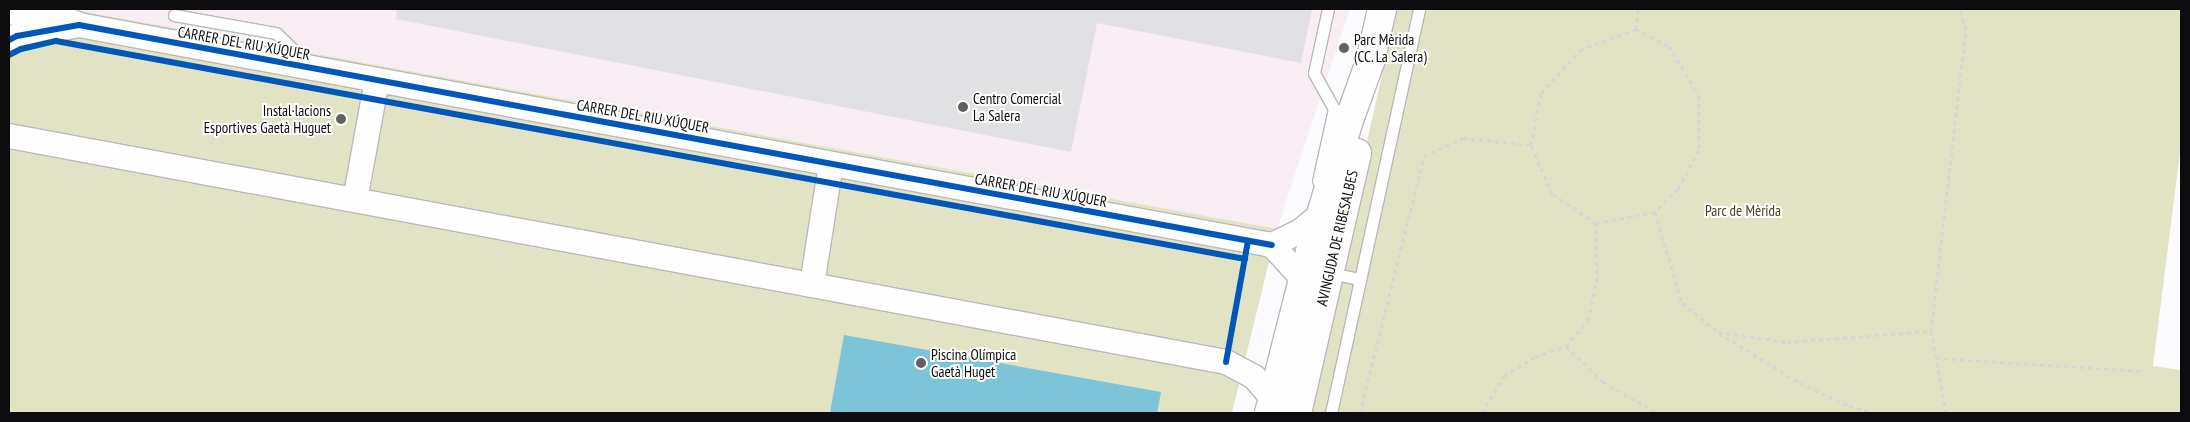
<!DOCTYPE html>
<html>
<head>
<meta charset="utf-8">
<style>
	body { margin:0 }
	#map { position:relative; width:2190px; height:422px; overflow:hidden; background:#fbfbfd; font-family:"PT Sans Narrow",sans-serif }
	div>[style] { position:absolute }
	.commercial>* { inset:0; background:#f8edf3 }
	.green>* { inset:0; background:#e1e3c4 }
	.water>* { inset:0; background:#7cc4d7 }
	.building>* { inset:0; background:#e1e1e4 }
	.path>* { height:3px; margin-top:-1.5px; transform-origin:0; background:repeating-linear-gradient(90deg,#d6d6d7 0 4px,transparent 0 8px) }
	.roads { filter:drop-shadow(1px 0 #b9b9bc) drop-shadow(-1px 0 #b9b9bc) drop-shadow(0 1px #b9b9bc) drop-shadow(0 -1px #b9b9bc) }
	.service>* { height:11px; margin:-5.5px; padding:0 5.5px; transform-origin:5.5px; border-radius:5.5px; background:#fefeff }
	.minor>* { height:24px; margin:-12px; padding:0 12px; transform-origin:12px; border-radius:12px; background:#fefeff }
	.tertiary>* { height:28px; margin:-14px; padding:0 14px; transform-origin:14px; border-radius:14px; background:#fefeff }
	.cycleway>* { height:6px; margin:-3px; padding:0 3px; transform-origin:3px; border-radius:3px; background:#0057b8 }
	.dots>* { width:14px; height:14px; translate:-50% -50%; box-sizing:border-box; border:2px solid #fff; border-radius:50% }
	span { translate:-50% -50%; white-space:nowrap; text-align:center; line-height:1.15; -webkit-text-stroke:4px #fff; paint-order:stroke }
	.poi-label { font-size:15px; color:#0c0c0f }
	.left { translate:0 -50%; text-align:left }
	.right { translate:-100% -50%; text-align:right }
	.street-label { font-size:15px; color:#0c0c0f }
	.park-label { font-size:15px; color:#46471d }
	.frame { position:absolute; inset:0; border:10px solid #0c0c0f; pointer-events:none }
</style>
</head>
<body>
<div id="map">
	<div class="commercial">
		<i style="clip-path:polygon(69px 9px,1350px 9px,1277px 229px)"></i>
	</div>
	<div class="green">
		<i style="clip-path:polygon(9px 9px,69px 9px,1277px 229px,1232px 413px,9px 413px)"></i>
		<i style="clip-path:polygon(1397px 9px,2181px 9px,2181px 144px,2153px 366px,2181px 370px,2181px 413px,1305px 413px)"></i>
	</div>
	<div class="water">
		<i style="clip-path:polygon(844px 335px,1161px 392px,1157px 413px,830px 413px)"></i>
	</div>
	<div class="building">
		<i style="clip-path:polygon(397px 9px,1312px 9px,1301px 63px,1097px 23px,1071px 152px,396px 19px)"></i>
	</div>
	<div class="path">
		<i style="left:1636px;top:29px;width:37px;rotate:27deg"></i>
		<i style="left:1669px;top:46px;width:58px;rotate:59deg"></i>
		<i style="left:1699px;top:96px;width:54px;rotate:90deg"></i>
		<i style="left:1699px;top:150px;width:44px;rotate:118.3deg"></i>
		<i style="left:1678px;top:189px;width:33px;rotate:135deg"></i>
		<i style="left:1655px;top:212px;width:60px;rotate:169.4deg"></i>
		<i style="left:1596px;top:223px;width:53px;rotate:-146.6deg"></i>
		<i style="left:1552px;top:194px;width:53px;rotate:-113.2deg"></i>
		<i style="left:1531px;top:145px;width:53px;rotate:-79.1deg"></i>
		<i style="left:1541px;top:93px;width:58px;rotate:-47.8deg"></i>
		<i style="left:1580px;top:50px;width:60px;rotate:-20.6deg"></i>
		<i style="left:1636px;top:29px;width:20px;rotate:-84deg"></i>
		<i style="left:1655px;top:212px;width:95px;rotate:73.5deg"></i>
		<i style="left:1682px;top:303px;width:46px;rotate:38.9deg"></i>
		<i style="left:1718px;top:332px;width:70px;rotate:8.2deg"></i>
		<i style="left:1787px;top:342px;width:144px;rotate:-4.4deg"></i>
		<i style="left:1931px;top:331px;width:83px;rotate:79.6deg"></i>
		<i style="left:1931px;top:331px;width:303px;rotate:-83.4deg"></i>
		<i style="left:1966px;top:30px;width:22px;rotate:-106deg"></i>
		<i style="left:1719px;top:333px;width:95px;rotate:31.7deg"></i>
		<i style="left:1800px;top:383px;width:54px;rotate:25.1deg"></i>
		<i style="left:1849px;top:406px;width:28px;rotate:15deg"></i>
		<i style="left:1566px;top:346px;width:52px;rotate:44.2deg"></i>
		<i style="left:1603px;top:382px;width:62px;rotate:29.9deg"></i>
		<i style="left:1936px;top:358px;width:207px;rotate:3.6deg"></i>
		<i style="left:1360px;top:413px;width:265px;rotate:-76deg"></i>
		<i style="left:1424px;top:156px;width:43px;rotate:-24.8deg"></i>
		<i style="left:1463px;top:138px;width:68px;rotate:5.9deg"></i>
		<i style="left:1482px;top:413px;width:43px;rotate:-59.3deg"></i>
		<i style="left:1504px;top:376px;width:36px;rotate:-32deg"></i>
		<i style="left:1535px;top:357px;width:33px;rotate:-20deg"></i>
		<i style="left:1566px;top:346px;width:34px;rotate:-50deg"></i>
		<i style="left:1588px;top:320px;width:39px;rotate:-77deg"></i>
		<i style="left:1597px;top:282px;width:59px;rotate:-91deg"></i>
	</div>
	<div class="roads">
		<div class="service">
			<i style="left:174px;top:15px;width:104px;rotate:10deg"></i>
			<i style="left:276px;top:33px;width:45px;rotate:44.1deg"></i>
			<i style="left:1318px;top:181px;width:74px;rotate:-77.5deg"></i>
			<i style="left:1334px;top:109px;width:41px;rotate:-119.1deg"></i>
			<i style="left:1314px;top:73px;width:66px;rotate:-77.7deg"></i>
			<i style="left:1329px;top:273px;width:32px;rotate:11deg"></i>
			<i style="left:1331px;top:413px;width:413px;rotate:-77.7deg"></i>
		</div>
		<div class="minor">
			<i style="left:9px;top:11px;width:6px;rotate:18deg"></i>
			<i style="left:15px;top:13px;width:34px;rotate:-2deg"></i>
			<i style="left:49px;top:12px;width:33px;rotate:23deg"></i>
			<i style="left:79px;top:25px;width:1213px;rotate:10.45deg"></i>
			<i style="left:1272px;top:245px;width:32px;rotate:-26deg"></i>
			<i style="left:1301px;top:231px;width:26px;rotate:-40deg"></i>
			<i style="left:9px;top:40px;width:9px;rotate:-27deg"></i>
			<i style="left:17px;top:36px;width:63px;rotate:-10.1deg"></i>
			<i style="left:9px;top:136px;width:1238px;rotate:10.52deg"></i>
			<i style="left:1226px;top:362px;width:32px;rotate:28deg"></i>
			<i style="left:1254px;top:377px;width:28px;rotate:49deg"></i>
			<i style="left:355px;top:200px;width:122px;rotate:-79.6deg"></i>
			<i style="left:1272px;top:245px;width:46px;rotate:47.6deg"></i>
			<i style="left:812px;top:285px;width:122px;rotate:-81.1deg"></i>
		</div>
		<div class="tertiary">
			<i style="left:1269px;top:413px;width:166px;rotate:-75.7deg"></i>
			<i style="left:1310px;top:252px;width:134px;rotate:-73.6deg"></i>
			<i style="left:1348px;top:123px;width:65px;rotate:-70.2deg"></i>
			<i style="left:1370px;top:62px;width:54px;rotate:-77.2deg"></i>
			<i style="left:1297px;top:413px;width:267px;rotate:-77deg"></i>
		</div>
	</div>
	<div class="cycleway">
		<i style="left:9px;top:40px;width:9px;rotate:-27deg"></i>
		<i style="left:17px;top:36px;width:63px;rotate:-10.1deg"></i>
		<i style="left:79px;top:25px;width:1213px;rotate:10.45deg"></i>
		<i style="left:9px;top:55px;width:13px;rotate:-27deg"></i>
		<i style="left:21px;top:49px;width:36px;rotate:-13deg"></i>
		<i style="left:56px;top:41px;width:1209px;rotate:10.39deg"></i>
		<i style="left:1226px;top:362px;width:123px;rotate:-79.7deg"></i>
	</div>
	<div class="dots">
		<i style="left:1344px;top:48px;background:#606062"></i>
		<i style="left:963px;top:107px;background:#606062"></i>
		<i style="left:341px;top:119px;background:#606062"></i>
		<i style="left:921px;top:363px;background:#606062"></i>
	</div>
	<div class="poi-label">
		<span class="left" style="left:1354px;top:48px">Parc Mèrida<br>(CC. La Salera)</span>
		<span class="left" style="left:973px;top:107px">Centro Comercial<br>La Salera</span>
		<span class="right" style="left:331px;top:119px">Instal·lacions<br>Esportives Gaetà Huguet</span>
		<span class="left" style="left:931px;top:363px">Piscina Olímpica<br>Gaetà Huget</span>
	</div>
	<div class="street-label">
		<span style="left:244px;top:43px;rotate:10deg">CARRER DEL RIU XÚQUER</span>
		<span style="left:643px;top:116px;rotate:10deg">CARRER DEL RIU XÚQUER</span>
		<span style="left:1041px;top:190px;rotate:10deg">CARRER DEL RIU XÚQUER</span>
		<span style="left:1337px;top:238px;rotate:-77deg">AVINGUDA DE RIBESALBES</span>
	</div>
	<div class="park-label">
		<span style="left:1743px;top:211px">Parc de Mèrida</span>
	</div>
	<div class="frame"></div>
</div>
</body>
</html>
